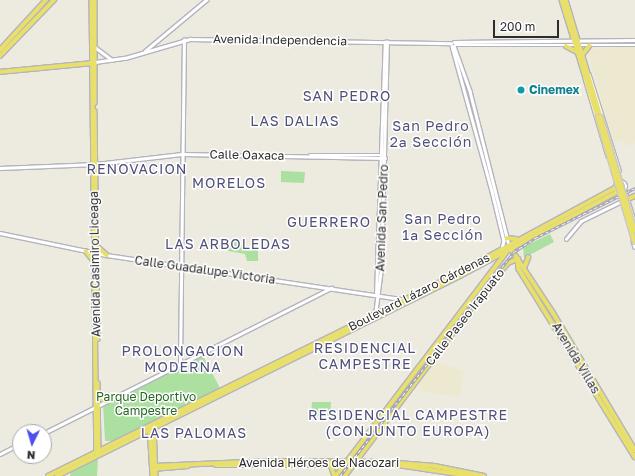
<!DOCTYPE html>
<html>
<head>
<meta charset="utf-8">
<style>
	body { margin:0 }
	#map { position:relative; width:635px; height:476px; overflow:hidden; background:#edeae0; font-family:"Golos Text",sans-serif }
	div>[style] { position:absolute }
	.education>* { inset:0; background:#ede9d1 }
	.green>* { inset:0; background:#ace0a1 }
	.roads { filter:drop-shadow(1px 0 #b4b4bf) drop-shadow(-1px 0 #b4b4bf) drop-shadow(0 1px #b4b4bf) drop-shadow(0 -1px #b4b4bf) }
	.minor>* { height:2.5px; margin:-1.25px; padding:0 1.25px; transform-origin:1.25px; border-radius:1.25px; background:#fff }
	.minor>.ring { margin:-1.25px; padding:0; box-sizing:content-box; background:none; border:2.5px solid #fff; border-radius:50% }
	.major>* { height:3.5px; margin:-1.75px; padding:0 1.75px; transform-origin:1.75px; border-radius:1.75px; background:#e8e06a }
	.rail>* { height:2.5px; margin-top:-1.25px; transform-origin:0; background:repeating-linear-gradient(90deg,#fff 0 3px,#a3a3b6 0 6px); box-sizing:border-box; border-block:1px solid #a3a3b6 }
	.bridges { filter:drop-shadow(1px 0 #c8c8c8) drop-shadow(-1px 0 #c8c8c8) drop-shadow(0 1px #c8c8c8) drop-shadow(0 -1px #c8c8c8) }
	.major-bridge>* { height:3.5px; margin:-1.75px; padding:0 1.75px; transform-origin:1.75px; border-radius:1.75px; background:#e8e06a }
	.dots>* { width:11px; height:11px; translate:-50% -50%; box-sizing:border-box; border:2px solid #fff; border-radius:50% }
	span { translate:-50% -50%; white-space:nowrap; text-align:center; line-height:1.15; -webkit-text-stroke:3px #fff; paint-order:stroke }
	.street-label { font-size:12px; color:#2d2d2d }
	.culture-label { font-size:12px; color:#0d838f; font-weight:700 }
	.left { translate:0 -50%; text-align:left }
	.park-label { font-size:12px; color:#236720 }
	.quarter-label { font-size:14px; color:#4f507b; letter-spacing:1px }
	.north { position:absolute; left:12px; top:424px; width:40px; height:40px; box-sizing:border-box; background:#fff; border:1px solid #ababab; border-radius:50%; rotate:185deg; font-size:11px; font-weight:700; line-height:16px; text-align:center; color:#2d2d2d }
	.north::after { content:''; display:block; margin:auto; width:14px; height:18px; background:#4c4fef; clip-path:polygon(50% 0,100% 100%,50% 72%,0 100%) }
	.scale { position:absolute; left:493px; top:20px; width:66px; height:18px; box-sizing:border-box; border:2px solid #2d2d2d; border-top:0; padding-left:5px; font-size:12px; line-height:14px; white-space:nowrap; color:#2d2d2d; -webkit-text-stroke:3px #fff; paint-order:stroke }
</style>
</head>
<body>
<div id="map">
	<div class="education">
		<i style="clip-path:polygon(635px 45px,635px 143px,627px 146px,623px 140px,614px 143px,587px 50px)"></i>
		<i style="clip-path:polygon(433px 362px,464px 370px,460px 397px,422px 392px,418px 381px)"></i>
	</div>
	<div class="green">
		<i style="clip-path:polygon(281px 171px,305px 172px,304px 183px,281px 182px)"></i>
		<i style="clip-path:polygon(550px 234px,554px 242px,524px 258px,523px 247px)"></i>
		<i style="clip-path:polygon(236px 242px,245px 247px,258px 246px,258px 261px,247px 261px,245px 254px,228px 251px,229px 244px)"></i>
		<i style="clip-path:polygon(202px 354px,220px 388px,114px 441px,105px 441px,103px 404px,189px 364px)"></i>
		<i style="clip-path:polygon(312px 402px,331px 402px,330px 416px,311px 416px)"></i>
		<i style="clip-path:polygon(98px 459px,97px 476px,70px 476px,71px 470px)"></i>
	</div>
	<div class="roads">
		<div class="minor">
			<i style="left:454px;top:42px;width:181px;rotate:-0.6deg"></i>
			<i style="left:455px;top:45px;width:180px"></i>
			<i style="left:452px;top:46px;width:150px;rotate:74.6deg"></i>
			<i style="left:492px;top:191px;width:51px;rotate:76.5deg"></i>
			<i style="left:504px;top:241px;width:8px;rotate:104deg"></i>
			<i style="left:454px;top:46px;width:48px;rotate:70.4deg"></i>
			<i style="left:470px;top:91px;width:159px;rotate:75.8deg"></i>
			<i style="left:95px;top:47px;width:21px;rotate:37deg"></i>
			<i style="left:145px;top:51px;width:80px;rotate:-39.9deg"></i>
			<i style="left:95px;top:62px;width:30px;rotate:-8deg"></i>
			<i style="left:125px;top:58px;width:68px;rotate:-16.3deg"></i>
			<i style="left:190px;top:39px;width:261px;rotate:0.9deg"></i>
			<i style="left:589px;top:74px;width:101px;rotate:72.6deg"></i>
			<i style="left:585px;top:78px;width:81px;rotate:73.6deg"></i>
			<i style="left:310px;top:155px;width:73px"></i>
			<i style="left:0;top:168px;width:96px;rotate:-2.4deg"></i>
			<i style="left:96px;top:164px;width:88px;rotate:-6.6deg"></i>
			<i style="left:183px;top:154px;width:202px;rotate:1.1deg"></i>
			<i class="ring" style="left:615px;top:181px;width:9.5px;height:9.5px"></i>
			<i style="left:625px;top:191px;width:34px;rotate:73deg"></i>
			<i style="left:0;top:233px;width:108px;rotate:11.7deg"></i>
			<i style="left:106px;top:255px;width:303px;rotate:8.5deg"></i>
			<i style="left:566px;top:239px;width:23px;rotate:-50deg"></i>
			<i style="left:581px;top:221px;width:48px;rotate:-26deg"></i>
			<i style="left:633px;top:241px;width:6px;rotate:72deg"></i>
			<i style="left:376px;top:295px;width:253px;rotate:-88deg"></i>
			<i style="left:375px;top:315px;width:46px;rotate:-82.6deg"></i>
			<i style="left:381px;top:269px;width:227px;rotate:-88.5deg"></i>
			<i style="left:180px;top:364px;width:324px;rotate:-89.3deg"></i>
			<i style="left:44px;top:433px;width:322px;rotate:-26.8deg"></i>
			<i style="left:0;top:454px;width:22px;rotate:-27deg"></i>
		</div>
		<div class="major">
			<i style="left:92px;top:0;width:453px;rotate:89.4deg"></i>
			<i style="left:95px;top:0;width:103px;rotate:90deg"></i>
			<i style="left:562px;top:0;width:122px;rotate:72.9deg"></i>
			<i style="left:566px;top:0;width:122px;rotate:73.3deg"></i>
			<i style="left:566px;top:46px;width:15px;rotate:28deg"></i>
			<i style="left:0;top:50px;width:68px;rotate:-47.4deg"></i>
			<i style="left:584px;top:53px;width:9px;rotate:-54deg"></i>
			<i style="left:0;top:56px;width:78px;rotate:-46deg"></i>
			<i style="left:0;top:72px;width:94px;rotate:-5.5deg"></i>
			<i style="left:95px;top:111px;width:88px;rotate:89.3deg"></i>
			<i style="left:628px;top:199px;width:8px;rotate:-23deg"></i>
			<i style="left:96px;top:205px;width:134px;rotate:89.1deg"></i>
			<i style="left:507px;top:238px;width:9px;rotate:6deg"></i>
			<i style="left:98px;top:247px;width:12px;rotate:42deg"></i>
			<i style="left:510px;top:247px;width:80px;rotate:56.7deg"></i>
			<i style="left:554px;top:314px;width:158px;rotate:59.2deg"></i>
			<i style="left:86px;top:251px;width:13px;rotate:51deg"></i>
			<i style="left:518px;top:260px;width:9px;rotate:84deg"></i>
			<i style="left:519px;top:269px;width:221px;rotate:58.3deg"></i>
			<i style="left:525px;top:266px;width:9px;rotate:-69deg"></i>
			<i style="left:98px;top:383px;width:68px;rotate:89.2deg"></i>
			<i style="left:98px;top:397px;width:9px;rotate:27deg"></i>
			<i style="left:154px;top:426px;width:50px;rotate:87.7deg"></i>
			<i style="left:150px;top:427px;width:49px;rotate:86.5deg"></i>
			<i style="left:216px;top:465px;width:182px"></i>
			<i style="left:398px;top:465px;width:75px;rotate:8.5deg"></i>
			<i style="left:331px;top:465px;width:12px;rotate:70deg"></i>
			<i style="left:153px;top:466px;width:118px;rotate:-2.4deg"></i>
			<i style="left:271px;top:461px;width:115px;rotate:0.5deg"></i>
			<i style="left:386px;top:462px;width:49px;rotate:4.7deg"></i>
			<i style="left:435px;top:466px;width:50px;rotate:11.5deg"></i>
			<i style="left:153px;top:469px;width:35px;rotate:-5deg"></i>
			<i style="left:48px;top:476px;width:449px;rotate:-26.3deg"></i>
			<i style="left:451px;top:277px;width:187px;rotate:-28.5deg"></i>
			<i style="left:57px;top:476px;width:450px;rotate:-26.4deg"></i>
			<i style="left:460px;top:276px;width:178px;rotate:-28.1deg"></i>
			<i style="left:336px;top:476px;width:280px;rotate:-52.7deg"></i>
			<i style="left:345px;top:476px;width:244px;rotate:-53deg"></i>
			<i style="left:492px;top:281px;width:24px;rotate:-48deg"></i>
			<i style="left:508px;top:263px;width:11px;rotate:-22deg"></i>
		</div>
	</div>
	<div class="rail">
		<i style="left:340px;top:476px;width:284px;rotate:-52.2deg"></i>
		<i style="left:514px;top:252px;width:25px;rotate:-34deg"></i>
		<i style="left:535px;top:238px;width:112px;rotate:-26.6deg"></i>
	</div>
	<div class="bridges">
		<div class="major-bridge">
			<i style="left:598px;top:117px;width:130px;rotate:73.5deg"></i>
			<i style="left:601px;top:117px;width:118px;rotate:73.3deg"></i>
		</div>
	</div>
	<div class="dots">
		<i style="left:521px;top:90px;background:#0f9aa8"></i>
	</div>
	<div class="street-label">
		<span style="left:280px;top:40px;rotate:1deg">Avenida Independencia</span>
		<span style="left:247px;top:155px;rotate:1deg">Calle Oaxaca</span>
		<span style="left:382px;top:218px;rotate:-88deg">Avenida San Pedro</span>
		<span style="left:95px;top:264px;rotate:-91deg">Avenida Casimiro Liceaga</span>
		<span style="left:205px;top:270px;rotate:8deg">Calle Guadalupe Victoria</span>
		<span style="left:419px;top:292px;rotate:-27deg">Boulevard Lázaro Cárdenas</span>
		<span style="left:465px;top:317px;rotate:-52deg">Calle Paseo Irapuato</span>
		<span style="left:576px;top:358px;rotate:59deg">Avenida Villas</span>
		<span style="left:319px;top:463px">Avenida Héroes de Nacozari</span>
	</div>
	<div class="culture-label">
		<span class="left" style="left:529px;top:90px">Cinemex</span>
	</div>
	<div class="park-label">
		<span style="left:146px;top:404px">Parque Deportivo<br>Campestre</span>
	</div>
	<div class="quarter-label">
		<span style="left:347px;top:96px">SAN PEDRO</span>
		<span style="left:295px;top:121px">LAS DALIAS</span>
		<span style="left:431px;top:134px">San Pedro<br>2ª Sección</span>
		<span style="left:137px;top:169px">RENOVACION</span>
		<span style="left:229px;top:183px">MORELOS</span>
		<span style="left:443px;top:227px">San Pedro<br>1ª Sección</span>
		<span style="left:329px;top:222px">GUERRERO</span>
		<span style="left:228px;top:244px">LAS ARBOLEDAS</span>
		<span style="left:365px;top:356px">RESIDENCIAL<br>CAMPESTRE</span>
		<span style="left:183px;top:359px">PROLONGACION<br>MODERNA</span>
		<span style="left:408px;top:423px">RESIDENCIAL CAMPESTRE<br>(CONJUNTO EUROPA)</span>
		<span style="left:194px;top:433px">LAS PALOMAS</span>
	</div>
	<div class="north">N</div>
	<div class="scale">200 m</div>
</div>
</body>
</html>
